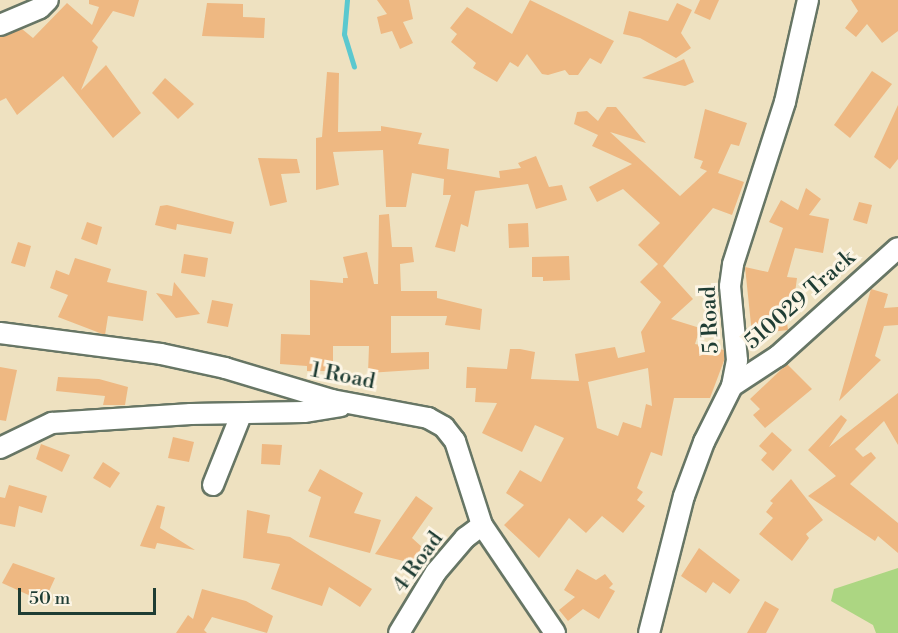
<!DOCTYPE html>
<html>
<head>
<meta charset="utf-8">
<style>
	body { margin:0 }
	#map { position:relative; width:898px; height:633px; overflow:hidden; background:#eee1c0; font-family:"Libre Bodoni",serif }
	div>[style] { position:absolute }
	.green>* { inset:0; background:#acd682 }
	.stream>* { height:5px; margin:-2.5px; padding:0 2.5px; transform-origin:2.5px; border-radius:2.5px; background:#5bc8cf }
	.building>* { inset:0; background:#eeb882 }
	.roads { filter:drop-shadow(2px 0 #677665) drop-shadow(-2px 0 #677665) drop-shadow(0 2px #677665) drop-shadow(0 -2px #677665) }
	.minor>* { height:20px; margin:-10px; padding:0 10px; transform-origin:10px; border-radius:10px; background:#fff }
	span { translate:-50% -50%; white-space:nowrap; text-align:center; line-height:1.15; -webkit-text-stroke:6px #fcf5e5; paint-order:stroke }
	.street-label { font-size:22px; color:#1f3d34 }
	.scale { position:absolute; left:18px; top:588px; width:138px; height:27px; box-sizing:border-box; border:3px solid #1f3d34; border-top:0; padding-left:8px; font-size:18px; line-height:21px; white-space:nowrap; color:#1f3d34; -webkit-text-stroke:4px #fcf5e5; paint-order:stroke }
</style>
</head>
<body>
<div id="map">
	<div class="green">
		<i style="clip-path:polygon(898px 568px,898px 633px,876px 633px,873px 625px,831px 601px,834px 589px)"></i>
	</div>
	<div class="stream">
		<i style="left:347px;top:0;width:34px;rotate:95deg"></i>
		<i style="left:344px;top:34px;width:34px;rotate:73deg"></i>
	</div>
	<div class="building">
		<i style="clip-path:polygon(89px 0,139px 0,134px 17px,113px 11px,92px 41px,98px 47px,81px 90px,106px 65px,141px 113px,113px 138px,63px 76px,17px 115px,6px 98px,0 101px,0 37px,22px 29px,33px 38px,67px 3px,92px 25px,99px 7px,89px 4px)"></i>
		<i style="clip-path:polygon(377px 0,409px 0,413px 19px,403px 22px,413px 43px,400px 49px,392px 31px,381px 34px,377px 17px,387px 14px)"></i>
		<i style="clip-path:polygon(530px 0,614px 41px,601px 64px,590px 58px,578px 75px,569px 75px,565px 70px,548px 75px,542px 74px,527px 54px,518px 67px,510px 62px,497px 82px,473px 68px,476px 63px,451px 42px,457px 34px,450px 28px,467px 7px,512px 34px)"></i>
		<i style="clip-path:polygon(700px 0,719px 0,710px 20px,694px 13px)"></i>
		<i style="clip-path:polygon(851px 0,898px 0,898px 31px,882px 43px,867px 24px,856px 37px,845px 28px,858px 11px)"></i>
		<i style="clip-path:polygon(207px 3px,243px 4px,243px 17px,265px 18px,264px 38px,202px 36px)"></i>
		<i style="clip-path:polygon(677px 3px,692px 10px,681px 33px,691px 48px,676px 58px,640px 38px,623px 34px,629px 11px,668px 21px)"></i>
		<i style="clip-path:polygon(684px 59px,694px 82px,685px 86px,642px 78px)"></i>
		<i style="clip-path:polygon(872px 71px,892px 84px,850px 138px,834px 125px)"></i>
		<i style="clip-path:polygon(327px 72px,339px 73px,338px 132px,381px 131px,381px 126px,422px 133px,418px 144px,449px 149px,447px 169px,500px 178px,499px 171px,521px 168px,518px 163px,536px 156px,549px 187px,562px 185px,567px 200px,536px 209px,528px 184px,475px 191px,468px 227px,461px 224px,455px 252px,435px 247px,451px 195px,443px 195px,444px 179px,412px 173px,406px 207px,386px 207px,383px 150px,333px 152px,339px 185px,316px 190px,316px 138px,322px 137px)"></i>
		<i style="clip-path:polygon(165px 78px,194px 104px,178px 119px,152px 93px)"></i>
		<i style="clip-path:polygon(898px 105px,898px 159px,890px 169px,874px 157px)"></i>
		<i style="clip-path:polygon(evenodd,607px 107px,616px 107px,646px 143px,610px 132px,680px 196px,707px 171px,700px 168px,703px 161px,694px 158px,705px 109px,747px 123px,739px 146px,731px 144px,718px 173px,744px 182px,732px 215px,713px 208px,663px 266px,693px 299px,671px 319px,700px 328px,695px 344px,724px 350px,725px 358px,710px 398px,674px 398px,662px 456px,651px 452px,637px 488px,643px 492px,637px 500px,645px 506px,623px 533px,602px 516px,586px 533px,569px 518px,539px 558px,504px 525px,524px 505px,506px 493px,520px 470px,541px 482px,564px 438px,535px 425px,522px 452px,482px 433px,497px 403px,475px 402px,476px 388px,466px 388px,467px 367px,507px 369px,510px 349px,520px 349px,535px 352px,531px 379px,579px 381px,575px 354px,615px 347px,618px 358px,645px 352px,641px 332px,661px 302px,640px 282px,658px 264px,638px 245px,660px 223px,623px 189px,597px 202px,589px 187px,632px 164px,592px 146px,598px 135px,574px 124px,577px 112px,587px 111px,598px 121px,607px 107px,648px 368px,652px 406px,646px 404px,641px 428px,623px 422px,618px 436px,597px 428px,588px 382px,648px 368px)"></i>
		<i style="clip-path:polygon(258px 158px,297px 159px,300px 173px,281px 174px,287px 202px,270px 206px)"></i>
		<i style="clip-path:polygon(806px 188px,821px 199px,809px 215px,829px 219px,823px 253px,795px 248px,787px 277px,797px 278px,794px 300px,784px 299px,788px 330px,752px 334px,745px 267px,768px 272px,783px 228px,769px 222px,781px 200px,798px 210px)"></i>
		<i style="clip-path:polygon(859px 202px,872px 205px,867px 224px,853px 220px)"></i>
		<i style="clip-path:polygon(167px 205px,234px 222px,231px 234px,177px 224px,176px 230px,155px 225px,160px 206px)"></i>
		<i style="clip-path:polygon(389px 214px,392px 247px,412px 247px,414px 262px,400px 264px,401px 291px,437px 291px,437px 298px,482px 309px,480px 330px,445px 325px,447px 316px,391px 316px,391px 353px,429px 352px,429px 369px,368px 373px,369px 346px,333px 346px,333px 371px,307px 371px,307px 366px,280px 364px,281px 334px,310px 335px,310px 280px,343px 283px,343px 278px,348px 278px,343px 257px,367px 252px,374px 284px,378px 284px,379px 215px)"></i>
		<i style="clip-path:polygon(87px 222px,102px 227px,97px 245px,81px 239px)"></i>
		<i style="clip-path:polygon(528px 223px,529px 247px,509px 248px,508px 224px)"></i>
		<i style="clip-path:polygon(18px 242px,31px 246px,25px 267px,11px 263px)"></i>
		<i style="clip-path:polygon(184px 254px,208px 258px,205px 277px,181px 273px)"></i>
		<i style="clip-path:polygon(569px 256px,570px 280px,543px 281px,543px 277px,532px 277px,532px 257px)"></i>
		<i style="clip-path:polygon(75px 258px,111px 269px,107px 282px,147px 291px,143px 321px,108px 316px,105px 335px,58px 317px,68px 295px,50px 288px,56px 270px,69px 275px)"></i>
		<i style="clip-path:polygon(174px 282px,200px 314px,176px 318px,156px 293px,172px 296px)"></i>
		<i style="clip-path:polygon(871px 289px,888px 294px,884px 308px,898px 307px,898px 325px,884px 326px,875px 356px,881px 360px,839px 401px)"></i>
		<i style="clip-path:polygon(212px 300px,233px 304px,228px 327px,207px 323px)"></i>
		<i style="clip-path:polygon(787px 364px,812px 389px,765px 428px,753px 415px,760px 409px,750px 399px)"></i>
		<i style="clip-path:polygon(0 367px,17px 370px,6px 421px,0 420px)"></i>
		<i style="clip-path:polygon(58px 377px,99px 379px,128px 387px,125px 405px,103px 405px,105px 396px,56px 391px)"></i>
		<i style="clip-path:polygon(898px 393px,898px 445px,884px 421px,855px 449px,863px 457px,871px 452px,876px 458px,850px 484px,898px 523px,898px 553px,878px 536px,875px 541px,808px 496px,836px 476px,808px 450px,841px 415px,847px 420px,829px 447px)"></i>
		<i style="clip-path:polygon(772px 432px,792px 450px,773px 471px,761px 460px,767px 453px,759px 446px)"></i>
		<i style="clip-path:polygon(173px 437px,194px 442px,189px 462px,168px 458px)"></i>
		<i style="clip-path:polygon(41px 444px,70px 455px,62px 472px,36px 459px)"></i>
		<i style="clip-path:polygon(262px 444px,282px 445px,280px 465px,261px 464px)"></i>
		<i style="clip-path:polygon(103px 462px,120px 473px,110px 488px,93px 478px)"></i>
		<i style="clip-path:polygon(320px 469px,363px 493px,354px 513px,381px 520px,370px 553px,309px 537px,321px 497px,308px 491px)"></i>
		<i style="clip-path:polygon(791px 479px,823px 520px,806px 534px,809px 538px,792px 561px,759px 534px,773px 518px,766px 512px,773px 503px,770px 501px)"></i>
		<i style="clip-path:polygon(9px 485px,47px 496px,42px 513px,19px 506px,15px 527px,0 524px,0 497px,5px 498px)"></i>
		<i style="clip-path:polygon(416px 496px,433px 508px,412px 538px,422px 547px,412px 563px,375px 554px)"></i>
		<i style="clip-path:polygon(157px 505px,165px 507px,160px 528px,195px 550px,157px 543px,155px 549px,140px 546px)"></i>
		<i style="clip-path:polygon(247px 510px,270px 515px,267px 533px,290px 537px,372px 589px,360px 607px,329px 587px,322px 606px,271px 589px,280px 564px,243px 558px)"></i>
		<i style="clip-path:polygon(699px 548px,740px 580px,730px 594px,713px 582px,706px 593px,681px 576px)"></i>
		<i style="clip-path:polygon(13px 563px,55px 578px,44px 602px,2px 583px)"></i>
		<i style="clip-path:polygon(577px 569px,596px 580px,605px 574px,613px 584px,609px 588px,615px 591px,599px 619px,583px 609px,568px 621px,559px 610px,575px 597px,564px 590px)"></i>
		<i style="clip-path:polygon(202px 589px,246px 601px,273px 616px,267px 633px,212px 617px,204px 630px,207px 633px,176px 633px,188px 615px,193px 619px)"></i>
		<i style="clip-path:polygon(765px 601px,779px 609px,766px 633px,747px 633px)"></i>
	</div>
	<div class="roads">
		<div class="minor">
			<i style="left:0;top:25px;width:43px;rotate:-23deg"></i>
			<i style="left:40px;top:8px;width:11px;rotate:-45deg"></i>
			<i style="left:0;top:333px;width:162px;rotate:7.4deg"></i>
			<i style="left:161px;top:354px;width:66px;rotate:12.3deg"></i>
			<i style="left:225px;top:368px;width:112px;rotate:16.7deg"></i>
			<i style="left:332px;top:400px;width:98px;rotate:10.6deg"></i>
			<i style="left:428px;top:418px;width:18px;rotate:29deg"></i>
			<i style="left:444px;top:427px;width:18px;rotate:52deg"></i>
			<i style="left:455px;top:441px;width:88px;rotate:72.2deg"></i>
			<i style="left:482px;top:525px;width:130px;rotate:55.9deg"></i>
			<i style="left:732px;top:386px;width:55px;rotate:-33.1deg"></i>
			<i style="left:778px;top:356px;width:161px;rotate:-42deg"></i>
			<i style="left:0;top:448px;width:58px;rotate:-25.7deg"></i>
			<i style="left:52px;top:423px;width:139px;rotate:-3.7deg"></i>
			<i style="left:191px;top:414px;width:113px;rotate:-1deg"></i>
			<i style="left:304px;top:412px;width:37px;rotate:-9deg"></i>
			<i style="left:213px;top:485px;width:75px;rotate:-68.2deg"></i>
			<i style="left:399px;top:633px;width:71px;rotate:-58.8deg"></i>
			<i style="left:436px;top:572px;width:45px;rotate:-49.5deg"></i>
			<i style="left:465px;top:538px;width:21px;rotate:-37deg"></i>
			<i style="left:649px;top:633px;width:141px;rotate:-75.7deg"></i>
			<i style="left:684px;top:496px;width:58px;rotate:-69.7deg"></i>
			<i style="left:704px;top:442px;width:63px;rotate:-63.4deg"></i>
			<i style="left:732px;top:386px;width:26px;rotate:-79deg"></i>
			<i style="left:737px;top:360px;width:74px;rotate:-95.4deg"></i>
			<i style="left:730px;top:286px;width:22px;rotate:-82deg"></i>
			<i style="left:733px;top:264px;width:170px;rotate:-72.2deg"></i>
			<i style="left:785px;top:102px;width:105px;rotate:-77.3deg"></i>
		</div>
	</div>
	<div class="street-label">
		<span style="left:800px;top:300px;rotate:-41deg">510029 Track</span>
		<span style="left:710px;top:320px;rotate:-93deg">5 Road</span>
		<span style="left:343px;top:376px;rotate:11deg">1 Road</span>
		<span style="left:418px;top:562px;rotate:-54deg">4 Road</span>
	</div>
	<div class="scale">50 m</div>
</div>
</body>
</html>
